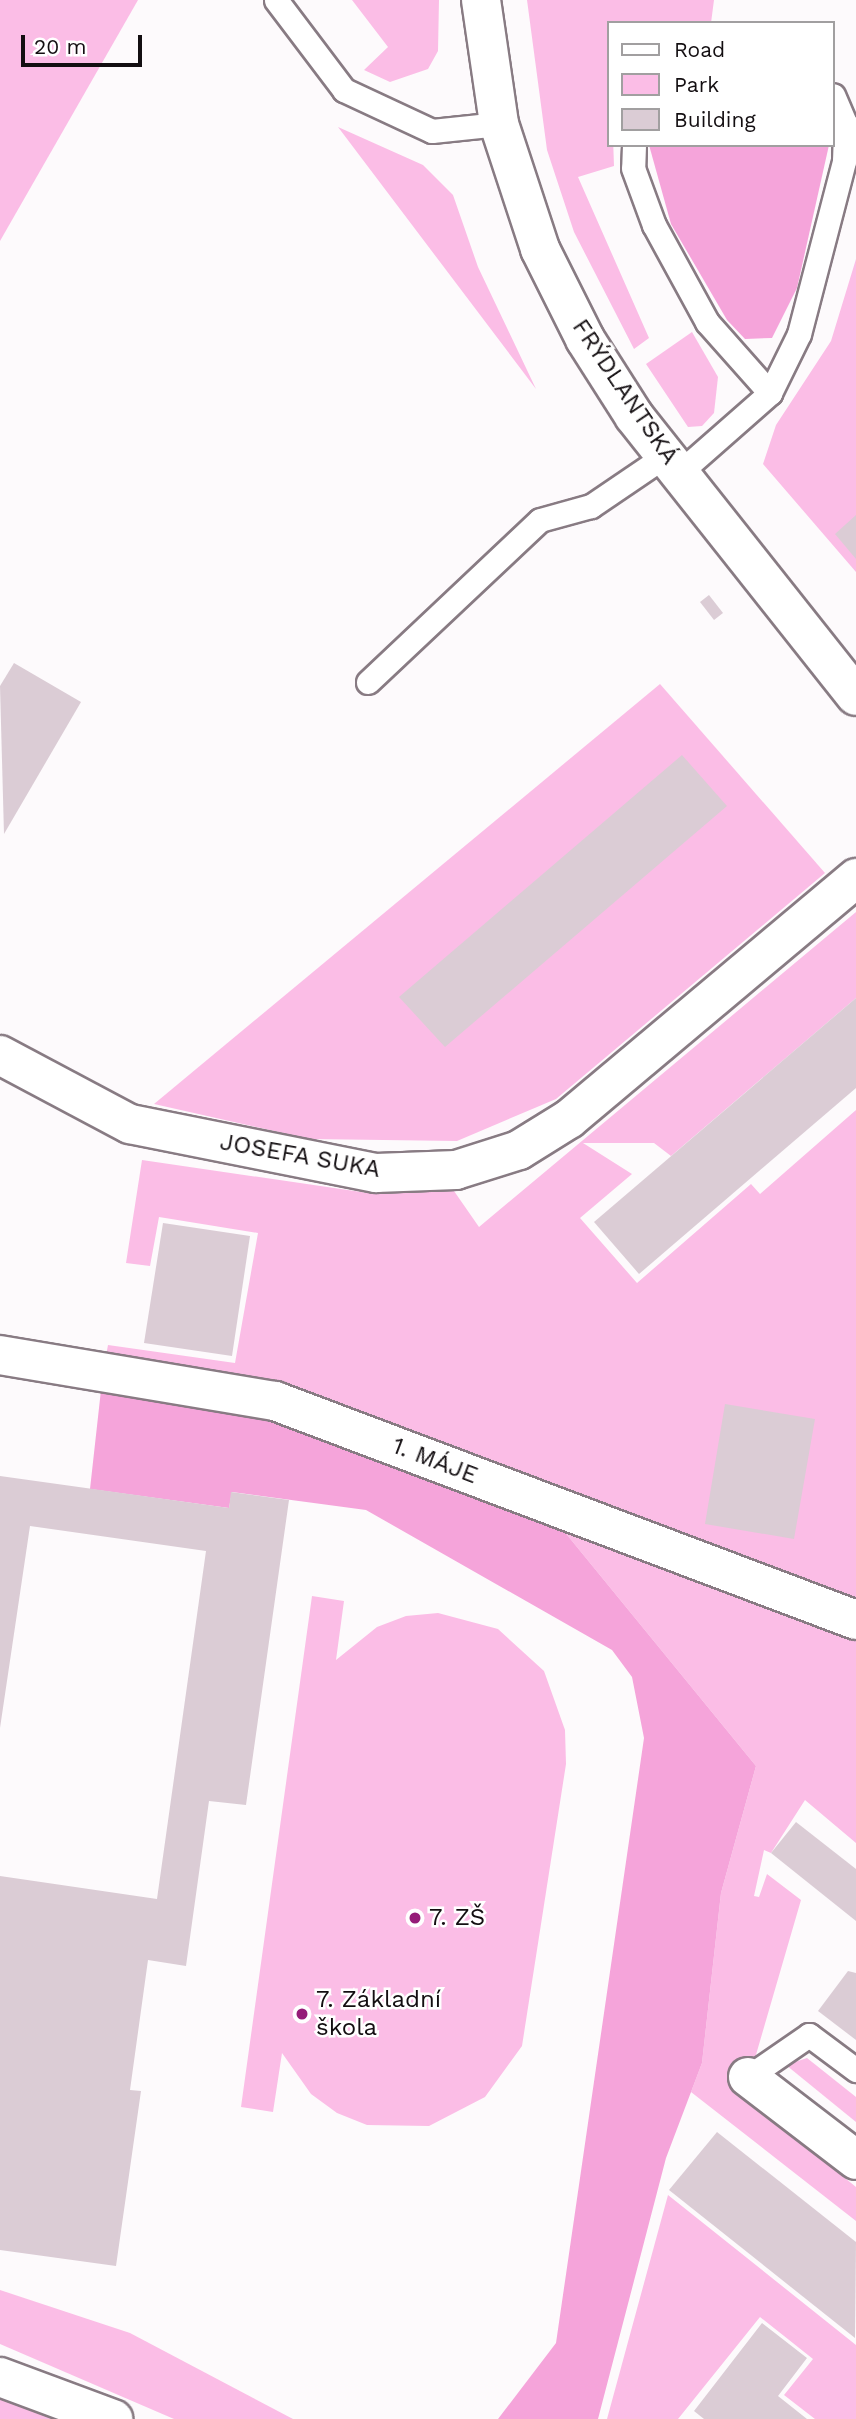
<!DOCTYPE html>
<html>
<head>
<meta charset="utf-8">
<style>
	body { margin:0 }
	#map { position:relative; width:856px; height:2419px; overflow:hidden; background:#fdfafc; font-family:"Work Sans",sans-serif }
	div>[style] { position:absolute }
	.green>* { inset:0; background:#fbbde6 }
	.forest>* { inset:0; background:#f5a4da }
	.building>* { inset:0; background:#dbccd5 }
	.roads { filter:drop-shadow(2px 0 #887b83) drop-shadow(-2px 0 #887b83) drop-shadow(0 2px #887b83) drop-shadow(0 -2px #887b83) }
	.lane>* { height:23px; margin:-11.5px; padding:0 11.5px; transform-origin:11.5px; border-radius:11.5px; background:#fff }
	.street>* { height:38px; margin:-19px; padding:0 19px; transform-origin:19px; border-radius:19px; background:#fff }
	.secondary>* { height:38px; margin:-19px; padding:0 19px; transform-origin:19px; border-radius:19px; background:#fff }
	.dots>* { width:19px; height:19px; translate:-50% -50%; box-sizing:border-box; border:4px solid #fff; border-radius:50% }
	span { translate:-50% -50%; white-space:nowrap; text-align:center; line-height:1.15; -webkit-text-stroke:5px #fff; paint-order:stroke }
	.street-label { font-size:24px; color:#130e11 }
	.poi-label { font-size:24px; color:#130e11 }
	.left { translate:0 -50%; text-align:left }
	.legend { position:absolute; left:607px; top:21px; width:228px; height:126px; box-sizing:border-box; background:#fff; border:2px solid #a19fa0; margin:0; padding:9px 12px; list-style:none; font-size:21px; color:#130e11 }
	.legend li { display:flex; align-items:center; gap:14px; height:35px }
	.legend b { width:35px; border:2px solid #a19fa0 }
	.scale { position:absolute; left:21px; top:35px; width:121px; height:32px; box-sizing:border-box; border:4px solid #130e11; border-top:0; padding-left:9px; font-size:21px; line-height:24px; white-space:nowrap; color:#130e11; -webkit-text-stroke:5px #fff; paint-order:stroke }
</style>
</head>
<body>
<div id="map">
	<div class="green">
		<i style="clip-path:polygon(0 0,138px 0,0 241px)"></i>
		<i style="clip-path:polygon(352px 0,439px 0,438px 51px,428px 69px,390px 82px,364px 70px,388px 47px)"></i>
		<i style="clip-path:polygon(527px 0,714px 0,711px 23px,609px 23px,614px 166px,578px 177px,649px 338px,634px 349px,574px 232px,547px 150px)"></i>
		<i style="clip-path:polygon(338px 127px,423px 165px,453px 195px,478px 267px,536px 389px)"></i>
		<i style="clip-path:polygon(856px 259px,856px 572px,763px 464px,776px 425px,831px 341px)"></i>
		<i style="clip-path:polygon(692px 332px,718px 377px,714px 413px,702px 426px,688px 427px,646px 364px)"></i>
		<i style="clip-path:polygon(660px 684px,825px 873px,556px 1099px,457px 1141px,310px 1139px,154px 1104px)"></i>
		<i style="clip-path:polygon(856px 912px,856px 998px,671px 1156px,654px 1143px,583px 1143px,632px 1174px,580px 1218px,637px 1283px,751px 1184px,760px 1194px,856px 1110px,856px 1843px,805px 1800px,771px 1853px,764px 1850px,754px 1896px,759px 1897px,767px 1874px,801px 1900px,744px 2096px,856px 2187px,856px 2221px,691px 2092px,702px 2063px,721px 1893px,756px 1766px,541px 1503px,103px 1372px,108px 1345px,235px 1363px,258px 1233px,159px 1217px,150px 1266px,126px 1263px,142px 1160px,375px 1194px,454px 1191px,479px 1227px)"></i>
		<i style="clip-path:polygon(312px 1596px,344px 1601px,336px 1660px,377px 1627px,406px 1616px,438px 1613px,498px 1629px,544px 1671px,565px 1730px,566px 1764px,522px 2046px,485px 2097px,429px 2126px,367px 2125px,337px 2113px,311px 2094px,282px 2053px,273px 2112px,241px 2107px)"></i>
		<i style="clip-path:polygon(807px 2058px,856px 2097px,856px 2122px,786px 2065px)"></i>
		<i style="clip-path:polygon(668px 2195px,856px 2345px,856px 2419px,815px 2419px,784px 2395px,813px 2359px,760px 2317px,678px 2419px,607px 2419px)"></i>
		<i style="clip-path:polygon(0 2290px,130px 2333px,293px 2419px,174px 2419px,0 2344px)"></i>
		<i style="clip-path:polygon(0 2394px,62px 2419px,0 2419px)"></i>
	</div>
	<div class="forest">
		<i style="clip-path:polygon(649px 145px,829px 145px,797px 288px,772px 338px,745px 339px,727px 320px,671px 224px)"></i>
		<i style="clip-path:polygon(103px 1372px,275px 1401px,541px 1503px,756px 1766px,721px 1893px,702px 2063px,666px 2158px,598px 2419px,498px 2419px,556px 2343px,644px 1738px,632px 1677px,612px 1650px,366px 1510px,232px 1492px,229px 1508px,90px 1489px)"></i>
	</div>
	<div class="building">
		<i style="clip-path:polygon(856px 515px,856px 559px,835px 534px)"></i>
		<i style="clip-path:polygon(709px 595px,723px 613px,714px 620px,700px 602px)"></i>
		<i style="clip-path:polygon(14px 663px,81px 702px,4px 834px,0 686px)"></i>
		<i style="clip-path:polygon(682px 755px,727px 806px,445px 1047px,399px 997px)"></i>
		<i style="clip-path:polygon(856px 998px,856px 1088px,639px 1274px,594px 1222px)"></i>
		<i style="clip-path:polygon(163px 1223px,250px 1236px,232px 1356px,144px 1343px)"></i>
		<i style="clip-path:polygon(725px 1404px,815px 1419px,794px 1539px,705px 1524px)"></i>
		<i style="clip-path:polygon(0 1476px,229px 1508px,231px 1492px,289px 1500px,246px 1805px,209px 1801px,186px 1966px,148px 1960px,130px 2090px,141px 2091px,116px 2266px,0 2250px,0 1876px,157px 1899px,206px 1551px,30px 1526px,0 1728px)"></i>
		<i style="clip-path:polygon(796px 1822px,856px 1869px,856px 1921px,771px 1853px)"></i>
		<i style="clip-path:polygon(848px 1971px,856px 1973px,856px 2040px,818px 2011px)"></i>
		<i style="clip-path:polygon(717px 2132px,856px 2242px,855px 2338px,669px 2190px)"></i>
		<i style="clip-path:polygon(762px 2323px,807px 2358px,778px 2396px,807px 2419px,704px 2419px,694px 2411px)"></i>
	</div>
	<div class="roads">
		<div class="lane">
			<i style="left:276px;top:0;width:113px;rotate:52.9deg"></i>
			<i style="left:344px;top:90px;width:97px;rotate:25deg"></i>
			<i style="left:432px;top:131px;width:67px;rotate:-6deg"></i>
			<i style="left:634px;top:145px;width:23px;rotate:92deg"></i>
			<i style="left:633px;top:168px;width:61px;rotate:69.8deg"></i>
			<i style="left:654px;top:225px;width:111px;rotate:61.3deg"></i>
			<i style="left:707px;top:322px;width:95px;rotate:48.4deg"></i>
			<i style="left:679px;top:473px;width:121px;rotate:-41.3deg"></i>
			<i style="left:770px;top:393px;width:66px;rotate:-63.8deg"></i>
			<i style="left:799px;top:334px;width:179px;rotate:-75.4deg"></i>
			<i style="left:844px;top:161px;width:38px;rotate:-88deg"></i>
			<i style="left:845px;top:123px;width:30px;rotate:-113deg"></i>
			<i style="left:368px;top:682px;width:236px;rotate:-43.3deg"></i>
			<i style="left:540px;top:520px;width:53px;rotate:-15.4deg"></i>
			<i style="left:591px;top:506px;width:91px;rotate:-34.2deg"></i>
			<i style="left:748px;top:2077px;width:74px;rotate:-34.5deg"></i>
			<i style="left:809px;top:2035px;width:59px;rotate:36.7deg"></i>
		</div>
		<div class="street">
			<i style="left:0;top:1055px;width:147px;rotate:28deg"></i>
			<i style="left:130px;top:1124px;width:251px;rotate:11.3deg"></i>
			<i style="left:376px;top:1173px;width:80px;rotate:-2.1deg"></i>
			<i style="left:456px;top:1170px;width:66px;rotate:-17.6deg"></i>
			<i style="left:519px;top:1150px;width:59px;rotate:-31.8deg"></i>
			<i style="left:569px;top:1119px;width:375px;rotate:-40deg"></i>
			<i style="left:0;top:1355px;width:279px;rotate:9.5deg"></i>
			<i style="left:275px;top:1401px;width:621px;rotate:20.65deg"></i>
			<i style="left:748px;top:2077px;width:136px;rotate:37.5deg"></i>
			<i style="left:0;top:2377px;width:121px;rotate:20.4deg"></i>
		</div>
		<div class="secondary">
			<i style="left:481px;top:0;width:125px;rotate:81.7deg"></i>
			<i style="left:499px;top:124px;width:132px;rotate:71.8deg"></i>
			<i style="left:540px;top:249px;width:101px;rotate:63.4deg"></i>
			<i style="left:585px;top:339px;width:91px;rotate:57.5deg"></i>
			<i style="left:634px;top:416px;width:357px;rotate:51.6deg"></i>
		</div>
	</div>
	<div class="dots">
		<i style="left:415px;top:1918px;background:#951c78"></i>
		<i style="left:302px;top:2014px;background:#951c78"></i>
	</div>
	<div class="street-label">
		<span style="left:625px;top:392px;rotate:56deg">FRÝDLANTSKÁ</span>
		<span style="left:300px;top:1156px;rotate:10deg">JOSEFA SUKA</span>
		<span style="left:435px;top:1461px;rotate:21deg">1. MÁJE</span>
	</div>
	<div class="poi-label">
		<span class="left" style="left:429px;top:1918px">7. ZŠ</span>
		<span class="left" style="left:316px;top:2014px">7. Základní<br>škola</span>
	</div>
	<ul class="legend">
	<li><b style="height:9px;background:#fff"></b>Road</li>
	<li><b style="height:19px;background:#fbbde6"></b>Park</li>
	<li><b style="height:19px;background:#dbccd5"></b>Building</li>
	</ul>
	<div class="scale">20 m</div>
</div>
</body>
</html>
